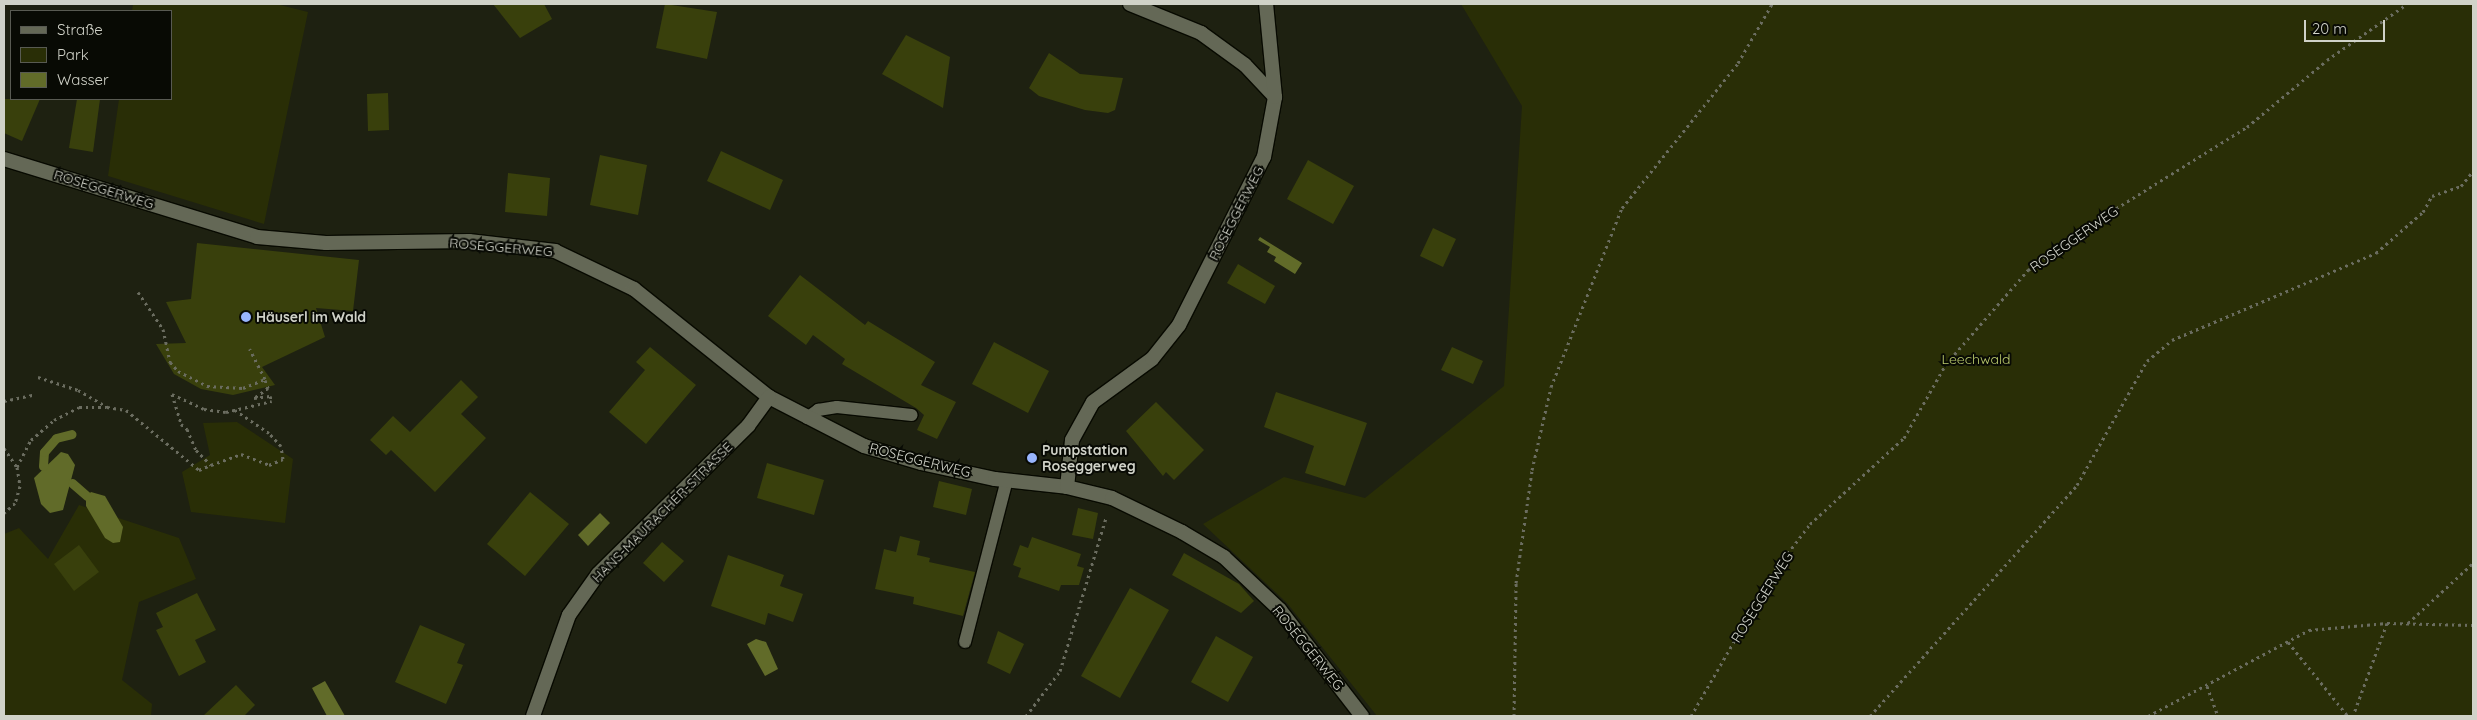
<!DOCTYPE html>
<html>
<head>
<meta charset="utf-8">
<style>
	body { margin:0 }
	#map { position:relative; width:2477px; height:720px; overflow:hidden; background:#1e2111; font-family:Quicksand,sans-serif }
	div>[style] { position:absolute }
	.green>* { inset:0; background:#292e06 }
	.water>* { inset:0; background:#616b29 }
	.stream>* { height:9px; margin:-4.5px; padding:0 4.5px; transform-origin:4.5px; border-radius:4.5px; background:#616b29 }
	.building>* { inset:0; background:#39400c }
	.path>* { height:3px; margin-top:-1.5px; transform-origin:0; background:repeating-linear-gradient(90deg,#6b6d60 0 2.5px,transparent 0 6.5px) }
	.roads { filter:drop-shadow(1px 0 #080a01) drop-shadow(-1px 0 #080a01) drop-shadow(0 1px #080a01) drop-shadow(0 -1px #080a01) }
	.service>* { height:12px; margin:-6px; padding:0 6px; transform-origin:6px; border-radius:6px; background:#646856 }
	.minor>* { height:14px; margin:-7px; padding:0 7px; transform-origin:7px; border-radius:7px; background:#646856 }
	.dots>* { width:14px; height:14px; translate:-50% -50%; box-sizing:border-box; border:2px solid #080a04; border-radius:50% }
	span { translate:-50% -50%; white-space:nowrap; text-align:center; line-height:1.15; -webkit-text-stroke:4px #080a04; paint-order:stroke }
	.street-label { font-size:14px; color:#d0d2c8 }
	.poi-label { font-size:14px; color:#d0d2c8; font-weight:700 }
	.left { translate:0 -50%; text-align:left }
	.park-label { font-size:14px; color:#bac96c }
	.frame { position:absolute; inset:0; border:5px solid #d0d2c8; pointer-events:none }
	.legend { position:absolute; left:10px; top:10px; width:162px; height:90px; box-sizing:border-box; background:#080a04; border:1px solid #585a52; margin:0; padding:6px 9px; list-style:none; font-size:15px; color:#d0d2c8 }
	.legend li { display:flex; align-items:center; gap:10px; height:25px }
	.legend b { width:25px; border:1px solid #585a52 }
	.scale { position:absolute; left:2304px; top:20px; width:81px; height:22px; box-sizing:border-box; border:2px solid #d0d2c8; border-top:0; padding-left:6px; font-size:15px; line-height:18px; white-space:nowrap; color:#d0d2c8; -webkit-text-stroke:4px #080a04; paint-order:stroke }
</style>
</head>
<body>
<div id="map">
	<div class="green">
		<i style="clip-path:polygon(133px 4px,276px 4px,308px 12px,264px 224px,108px 176px,119px 99px,171px 99px,171px 11px,132px 11px)"></i>
		<i style="clip-path:polygon(1461px 4px,2473px 4px,2473px 716px,1377px 716px,1287px 603px,1203px 524px,1284px 477px,1365px 498px,1504px 386px,1522px 106px)"></i>
		<i style="clip-path:polygon(237px 422px,293px 459px,285px 523px,191px 512px,182px 472px,210px 455px,203px 423px)"></i>
		<i style="clip-path:polygon(79px 505px,179px 538px,196px 579px,139px 602px,122px 680px,152px 704px,151px 716px,4px 716px,4px 534px,19px 528px,48px 559px)"></i>
	</div>
	<div class="water">
		<i style="clip-path:polygon(1260px 237px,1302px 263px,1295px 274px,1274px 261px,1276px 257px,1267px 252px,1270px 247px,1258px 240px)"></i>
		<i style="clip-path:polygon(61px 452px,68px 454px,75px 465px,63px 510px,50px 513px,41px 504px,34px 478px)"></i>
		<i style="clip-path:polygon(91px 492px,105px 496px,123px 527px,120px 542px,113px 543px,105px 538px,86px 506px,86px 497px)"></i>
		<i style="clip-path:polygon(600px 513px,610px 523px,588px 546px,578px 535px)"></i>
		<i style="clip-path:polygon(756px 639px,766px 642px,778px 669px,765px 676px,747px 644px)"></i>
		<i style="clip-path:polygon(325px 681px,345px 716px,327px 716px,312px 688px)"></i>
	</div>
	<div class="stream">
		<i style="left:43px;top:466px;width:14px;rotate:-86deg"></i>
		<i style="left:44px;top:452px;width:18px;rotate:-49deg"></i>
		<i style="left:56px;top:438px;width:16px;rotate:-14deg"></i>
		<i style="left:72px;top:483px;width:20px;rotate:41deg"></i>
	</div>
	<div class="building">
		<i style="clip-path:polygon(493px 4px,544px 4px,552px 19px,520px 38px)"></i>
		<i style="clip-path:polygon(665px 4px,717px 12px,707px 59px,656px 48px)"></i>
		<i style="clip-path:polygon(906px 35px,950px 57px,943px 108px,882px 74px)"></i>
		<i style="clip-path:polygon(1049px 53px,1080px 74px,1123px 78px,1115px 110px,1108px 113px,1085px 110px,1039px 96px,1029px 88px)"></i>
		<i style="clip-path:polygon(388px 93px,389px 130px,368px 131px,367px 94px)"></i>
		<i style="clip-path:polygon(4px 99px,40px 99px,22px 141px,4px 133px)"></i>
		<i style="clip-path:polygon(77px 99px,100px 99px,93px 152px,69px 148px)"></i>
		<i style="clip-path:polygon(721px 151px,783px 180px,770px 210px,707px 181px)"></i>
		<i style="clip-path:polygon(600px 155px,647px 165px,638px 215px,590px 205px)"></i>
		<i style="clip-path:polygon(1308px 160px,1354px 186px,1333px 224px,1287px 199px)"></i>
		<i style="clip-path:polygon(508px 173px,550px 178px,547px 216px,505px 212px)"></i>
		<i style="clip-path:polygon(1433px 228px,1456px 239px,1443px 267px,1420px 256px)"></i>
		<i style="clip-path:polygon(197px 243px,359px 260px,353px 311px,316px 308px,325px 337px,262px 367px,275px 385px,233px 395px,201px 389px,174px 374px,156px 344px,186px 343px,166px 302px,191px 299px)"></i>
		<i style="clip-path:polygon(1238px 264px,1275px 286px,1265px 304px,1227px 283px)"></i>
		<i style="clip-path:polygon(800px 275px,865px 325px,868px 321px,935px 362px,921px 385px,956px 402px,937px 439px,917px 430px,924px 415px,916px 408px,842px 364px,845px 359px,813px 335px,806px 345px,768px 316px)"></i>
		<i style="clip-path:polygon(994px 342px,1049px 371px,1028px 413px,972px 384px)"></i>
		<i style="clip-path:polygon(650px 347px,696px 385px,646px 444px,609px 412px,645px 370px,636px 362px)"></i>
		<i style="clip-path:polygon(1452px 347px,1483px 361px,1473px 384px,1441px 370px)"></i>
		<i style="clip-path:polygon(461px 380px,478px 397px,461px 414px,486px 438px,435px 492px,391px 450px,386px 455px,370px 440px,393px 416px,410px 432px)"></i>
		<i style="clip-path:polygon(1276px 392px,1367px 423px,1345px 486px,1305px 473px,1314px 446px,1264px 427px)"></i>
		<i style="clip-path:polygon(1156px 402px,1204px 450px,1174px 480px,1166px 472px,1163px 476px,1126px 431px)"></i>
		<i style="clip-path:polygon(767px 463px,824px 480px,814px 515px,757px 498px)"></i>
		<i style="clip-path:polygon(939px 481px,972px 489px,966px 515px,933px 507px)"></i>
		<i style="clip-path:polygon(530px 492px,569px 524px,525px 576px,487px 544px)"></i>
		<i style="clip-path:polygon(1078px 508px,1098px 513px,1093px 539px,1072px 535px)"></i>
		<i style="clip-path:polygon(900px 536px,920px 541px,917px 555px,930px 558px,929px 562px,975px 572px,963px 616px,913px 604px,914px 597px,875px 589px,884px 549px,896px 552px)"></i>
		<i style="clip-path:polygon(1032px 537px,1081px 554px,1077px 566px,1084px 568px,1079px 585px,1061px 585px,1059px 591px,1018px 577px,1021px 568px,1013px 565px,1020px 545px,1028px 548px)"></i>
		<i style="clip-path:polygon(662px 542px,684px 561px,664px 582px,643px 563px)"></i>
		<i style="clip-path:polygon(79px 545px,99px 572px,74px 591px,54px 564px)"></i>
		<i style="clip-path:polygon(1184px 553px,1239px 584px,1254px 601px,1241px 613px,1172px 575px)"></i>
		<i style="clip-path:polygon(728px 555px,784px 575px,780px 586px,803px 594px,793px 622px,768px 613px,765px 625px,711px 606px)"></i>
		<i style="clip-path:polygon(1130px 588px,1169px 610px,1120px 698px,1081px 676px)"></i>
		<i style="clip-path:polygon(197px 593px,216px 630px,195px 640px,206px 662px,179px 676px,156px 630px,163px 627px,156px 613px)"></i>
		<i style="clip-path:polygon(420px 625px,465px 644px,457px 663px,463px 665px,446px 704px,395px 682px)"></i>
		<i style="clip-path:polygon(998px 631px,1024px 644px,1010px 674px,987px 663px)"></i>
		<i style="clip-path:polygon(1216px 636px,1253px 657px,1228px 702px,1191px 682px)"></i>
		<i style="clip-path:polygon(236px 685px,255px 705px,244px 716px,203px 716px)"></i>
	</div>
	<div class="path">
		<i style="left:138px;top:292px;width:45px;rotate:56deg"></i>
		<i style="left:163px;top:329px;width:34px;rotate:78deg"></i>
		<i style="left:170px;top:362px;width:12px;rotate:48deg"></i>
		<i style="left:178px;top:371px;width:33px;rotate:27deg"></i>
		<i style="left:207px;top:386px;width:36px;rotate:3deg"></i>
		<i style="left:243px;top:388px;width:24px;rotate:-22deg"></i>
		<i style="left:265px;top:379px;width:34px;rotate:-117deg"></i>
		<i style="left:38px;top:377px;width:42px;rotate:18deg"></i>
		<i style="left:78px;top:390px;width:34px;rotate:30deg"></i>
		<i style="left:107px;top:407px;width:19px;rotate:9deg"></i>
		<i style="left:126px;top:410px;width:94px;rotate:39.4deg"></i>
		<i style="left:199px;top:470px;width:13px;rotate:-23deg"></i>
		<i style="left:265px;top:380px;width:9px;rotate:69deg"></i>
		<i style="left:268px;top:388px;width:17px;rotate:144deg"></i>
		<i style="left:254px;top:398px;width:16px;rotate:-7deg"></i>
		<i style="left:270px;top:396px;width:5px;rotate:68deg"></i>
		<i style="left:172px;top:394px;width:31px;rotate:73deg"></i>
		<i style="left:181px;top:424px;width:8px;rotate:40deg"></i>
		<i style="left:187px;top:429px;width:23px;rotate:67deg"></i>
		<i style="left:196px;top:450px;width:21px;rotate:45deg"></i>
		<i style="left:211px;top:465px;width:32px;rotate:-20deg"></i>
		<i style="left:241px;top:454px;width:30px;rotate:21deg"></i>
		<i style="left:269px;top:465px;width:15px;rotate:-23deg"></i>
		<i style="left:283px;top:459px;width:13px;rotate:-99deg"></i>
		<i style="left:281px;top:446px;width:18px;rotate:-133deg"></i>
		<i style="left:269px;top:433px;width:41px;rotate:-145.9deg"></i>
		<i style="left:172px;top:394px;width:35px;rotate:25deg"></i>
		<i style="left:204px;top:409px;width:22px;rotate:8deg"></i>
		<i style="left:226px;top:412px;width:47px;rotate:-13.4deg"></i>
		<i style="left:4px;top:401px;width:30px;rotate:-12deg"></i>
		<i style="left:4px;top:448px;width:23px;rotate:56deg"></i>
		<i style="left:17px;top:467px;width:19px;rotate:81deg"></i>
		<i style="left:20px;top:486px;width:18px;rotate:106deg"></i>
		<i style="left:15px;top:503px;width:15px;rotate:138deg"></i>
		<i style="left:17px;top:467px;width:30px;rotate:-63deg"></i>
		<i style="left:31px;top:440px;width:30px;rotate:-41deg"></i>
		<i style="left:54px;top:420px;width:28px;rotate:-27deg"></i>
		<i style="left:79px;top:407px;width:27px"></i>
		<i style="left:2387px;top:623px;width:86px;rotate:1.3deg"></i>
		<i style="left:2408px;top:623px;width:88px;rotate:-42.7deg"></i>
		<i style="left:2288px;top:642px;width:95px;rotate:51deg"></i>
		<i style="left:2207px;top:686px;width:32px;rotate:70deg"></i>
		<i style="left:1026px;top:716px;width:56px;rotate:-52.9deg"></i>
		<i style="left:1060px;top:671px;width:160px;rotate:-73.3deg"></i>
		<i style="left:1514px;top:716px;width:133px;rotate:-89.1deg"></i>
		<i style="left:1516px;top:583px;width:114px;rotate:-81.9deg"></i>
		<i style="left:1532px;top:470px;width:85px;rotate:-77.1deg"></i>
		<i style="left:1551px;top:387px;width:193px;rotate:-68.4deg"></i>
		<i style="left:1622px;top:208px;width:186px;rotate:-51.3deg"></i>
		<i style="left:1738px;top:63px;width:68px;rotate:-60deg"></i>
		<i style="left:1691px;top:716px;width:170px;rotate:-60deg"></i>
		<i style="left:1776px;top:569px;width:56px;rotate:-52.9deg"></i>
		<i style="left:1810px;top:524px;width:127px;rotate:-42.5deg"></i>
		<i style="left:1904px;top:438px;width:85px;rotate:-60.4deg"></i>
		<i style="left:1946px;top:364px;width:125px;rotate:-48.9deg"></i>
		<i style="left:2028px;top:270px;width:69px;rotate:-36.7deg"></i>
		<i style="left:2083px;top:229px;width:193px;rotate:-31.9deg"></i>
		<i style="left:2247px;top:127px;width:104px;rotate:-39.9deg"></i>
		<i style="left:2327px;top:60px;width:98px;rotate:-35deg"></i>
		<i style="left:1870px;top:716px;width:310px;rotate:-48.1deg"></i>
		<i style="left:2077px;top:485px;width:142px;rotate:-60.6deg"></i>
		<i style="left:2147px;top:361px;width:33px;rotate:-40deg"></i>
		<i style="left:2172px;top:340px;width:222px;rotate:-23.1deg"></i>
		<i style="left:2376px;top:253px;width:62px;rotate:-41.1deg"></i>
		<i style="left:2423px;top:212px;width:18px;rotate:-61deg"></i>
		<i style="left:2432px;top:196px;width:31px;rotate:-19deg"></i>
		<i style="left:2461px;top:186px;width:19px;rotate:-51deg"></i>
		<i style="left:2148px;top:716px;width:183px;rotate:-28.1deg"></i>
		<i style="left:2309px;top:630px;width:78px;rotate:-5.1deg"></i>
		<i style="left:2387px;top:623px;width:99px;rotate:110.1deg"></i>
	</div>
	<div class="roads">
		<div class="service">
			<i style="left:807px;top:418px;width:14px;rotate:-36deg"></i>
			<i style="left:818px;top:410px;width:19px;rotate:-9deg"></i>
			<i style="left:837px;top:407px;width:75px;rotate:6.1deg"></i>
			<i style="left:965px;top:642px;width:167px;rotate:-75.5deg"></i>
		</div>
		<div class="minor">
			<i style="left:1130px;top:4px;width:77px;rotate:22.2deg"></i>
			<i style="left:1201px;top:33px;width:54px;rotate:36deg"></i>
			<i style="left:1245px;top:65px;width:44px;rotate:46.8deg"></i>
			<i style="left:4px;top:159px;width:265px;rotate:17.1deg"></i>
			<i style="left:257px;top:237px;width:69px;rotate:5deg"></i>
			<i style="left:326px;top:243px;width:143px;rotate:-0.8deg"></i>
			<i style="left:469px;top:241px;width:87px;rotate:6.6deg"></i>
			<i style="left:555px;top:251px;width:88px;rotate:25.7deg"></i>
			<i style="left:634px;top:289px;width:173px;rotate:38.7deg"></i>
			<i style="left:769px;top:397px;width:107px;rotate:27.3deg"></i>
			<i style="left:864px;top:446px;width:59px;rotate:16.6deg"></i>
			<i style="left:921px;top:463px;width:76px;rotate:12.2deg"></i>
			<i style="left:995px;top:479px;width:72px;rotate:6.3deg"></i>
			<i style="left:1067px;top:487px;width:46px;rotate:13.7deg"></i>
			<i style="left:1112px;top:498px;width:78px;rotate:25.9deg"></i>
			<i style="left:1182px;top:532px;width:49px;rotate:30.8deg"></i>
			<i style="left:1224px;top:557px;width:77px;rotate:43.4deg"></i>
			<i style="left:1280px;top:610px;width:134px;rotate:52.3deg"></i>
			<i style="left:1067px;top:487px;width:47px;rotate:-83.9deg"></i>
			<i style="left:1072px;top:440px;width:43px;rotate:-61.1deg"></i>
			<i style="left:1093px;top:402px;width:73px;rotate:-36.1deg"></i>
			<i style="left:1152px;top:359px;width:43px;rotate:-51.5deg"></i>
			<i style="left:1179px;top:325px;width:188px;rotate:-63.2deg"></i>
			<i style="left:1264px;top:157px;width:61px;rotate:-79.6deg"></i>
			<i style="left:1275px;top:97px;width:93px;rotate:-95.5deg"></i>
			<i style="left:533px;top:716px;width:107px;rotate:-70.4deg"></i>
			<i style="left:569px;top:615px;width:50px;rotate:-54.7deg"></i>
			<i style="left:598px;top:574px;width:211px;rotate:-44.6deg"></i>
			<i style="left:748px;top:426px;width:36px;rotate:-54deg"></i>
		</div>
	</div>
	<div class="dots">
		<i style="left:246px;top:317px;background:#98b5fd"></i>
		<i style="left:1032px;top:458px;background:#98b5fd"></i>
	</div>
	<div class="street-label">
		<span style="left:104px;top:189px;rotate:17deg">ROSEGGERWEG</span>
		<span style="left:1236px;top:213px;rotate:-63deg">ROSEGGERWEG</span>
		<span style="left:2074px;top:239px;rotate:-35deg">ROSEGGERWEG</span>
		<span style="left:501px;top:247px;rotate:5deg">ROSEGGERWEG</span>
		<span style="left:920px;top:460px;rotate:14deg">ROSEGGERWEG</span>
		<span style="left:662px;top:512px;rotate:-45deg">HANS-MAURACHER-STRASSE</span>
		<span style="left:1762px;top:597px;rotate:-58deg">ROSEGGERWEG</span>
		<span style="left:1308px;top:648px;rotate:51deg">ROSEGGERWEG</span>
	</div>
	<div class="poi-label">
		<span class="left" style="left:256px;top:317px">Häuserl im Wald</span>
		<span class="left" style="left:1042px;top:458px">Pumpstation<br>Roseggerweg</span>
	</div>
	<div class="park-label">
		<span style="left:1976px;top:359px">Leechwald</span>
	</div>
	<div class="frame"></div>
	<ul class="legend">
	<li><b style="height:6px;background:#646856"></b>Straße</li>
	<li><b style="height:14px;background:#292e06"></b>Park</li>
	<li><b style="height:14px;background:#616b29"></b>Wasser</li>
	</ul>
	<div class="scale">20 m</div>
</div>
</body>
</html>
